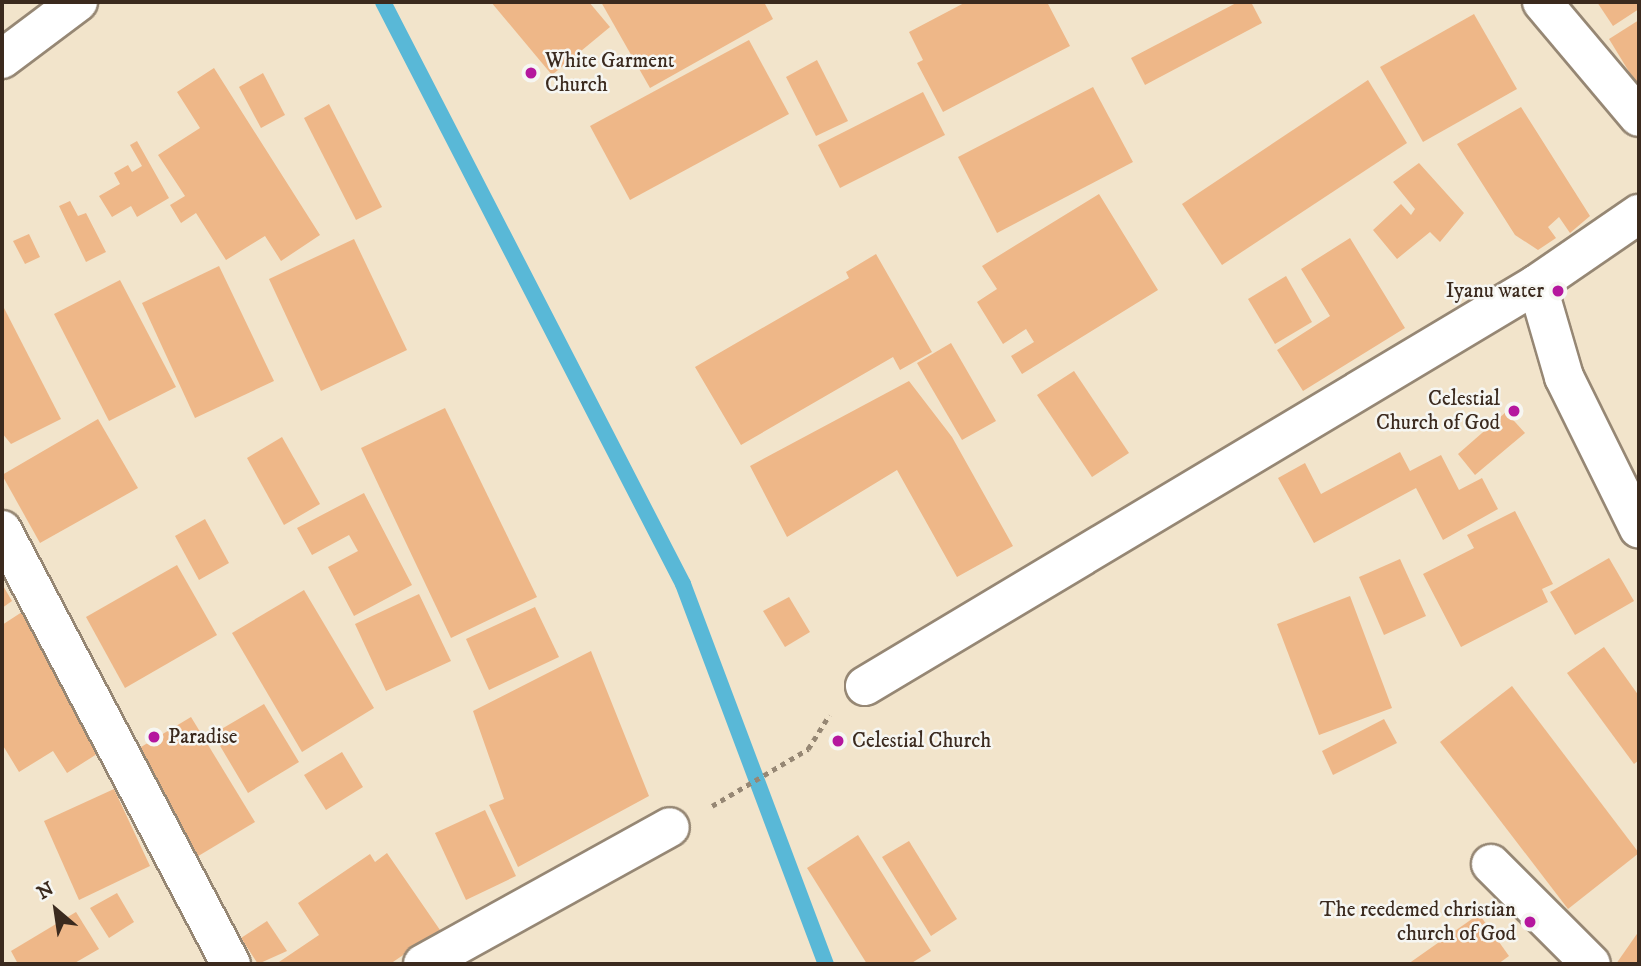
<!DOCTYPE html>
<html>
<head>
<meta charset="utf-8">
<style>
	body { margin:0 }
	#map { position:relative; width:1641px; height:966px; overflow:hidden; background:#f2e4cb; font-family:"IM FELL DW Pica",serif }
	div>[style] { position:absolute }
	.stream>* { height:16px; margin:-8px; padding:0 8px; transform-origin:8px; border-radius:8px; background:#59b8d7 }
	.building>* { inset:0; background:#eeb788 }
	.path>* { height:4.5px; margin-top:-2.25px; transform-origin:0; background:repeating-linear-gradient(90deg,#968774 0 5px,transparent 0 10px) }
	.roads { filter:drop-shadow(2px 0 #968774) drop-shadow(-2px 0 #968774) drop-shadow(0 2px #968774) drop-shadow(0 -2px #968774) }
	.minor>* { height:38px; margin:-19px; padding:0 19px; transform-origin:19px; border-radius:19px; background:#fff }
	.trunk>* { height:38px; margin:-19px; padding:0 19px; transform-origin:19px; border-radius:19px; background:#fff }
	.dots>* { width:19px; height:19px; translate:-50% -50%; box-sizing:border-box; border:4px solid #f6f6f2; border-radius:50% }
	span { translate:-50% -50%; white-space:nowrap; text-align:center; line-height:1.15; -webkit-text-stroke:5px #f6f6f2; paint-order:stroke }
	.poi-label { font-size:21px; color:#3b2a1e }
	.left { translate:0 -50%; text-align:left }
	.right { translate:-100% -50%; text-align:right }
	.frame { position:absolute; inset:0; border:4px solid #3b2a1e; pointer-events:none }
	.north { position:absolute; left:21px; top:875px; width:70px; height:70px; -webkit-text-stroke:5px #f6f6f2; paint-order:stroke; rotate:331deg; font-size:19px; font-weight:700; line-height:28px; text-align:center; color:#3b2a1e }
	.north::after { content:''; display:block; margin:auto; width:24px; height:32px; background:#3b2a1e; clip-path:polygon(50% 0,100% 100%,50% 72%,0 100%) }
</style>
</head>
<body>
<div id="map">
	<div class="stream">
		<i style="left:383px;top:2px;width:655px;rotate:62.73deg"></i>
		<i style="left:683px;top:584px;width:406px;rotate:69.4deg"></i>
	</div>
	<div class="building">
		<i style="clip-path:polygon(491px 2px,589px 2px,610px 27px,552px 75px)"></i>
		<i style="clip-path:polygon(601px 2px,764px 2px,773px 19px,650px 88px)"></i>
		<i style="clip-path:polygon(966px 2px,1047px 2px,1070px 46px,943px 112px,917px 63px,923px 60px,909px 32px)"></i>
		<i style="clip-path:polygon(1238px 2px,1251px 2px,1262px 23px,1145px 85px,1131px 58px)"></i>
		<i style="clip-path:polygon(1597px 2px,1639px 2px,1639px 9px,1613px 26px)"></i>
		<i style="clip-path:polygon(1474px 14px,1517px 89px,1423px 142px,1380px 67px)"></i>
		<i style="clip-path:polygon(1639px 20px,1639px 88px,1609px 39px)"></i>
		<i style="clip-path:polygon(749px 40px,789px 114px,630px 200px,590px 126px)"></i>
		<i style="clip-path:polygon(817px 60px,848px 121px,816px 136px,786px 77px)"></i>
		<i style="clip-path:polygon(214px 68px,320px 235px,281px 261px,265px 236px,226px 260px,196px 213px,181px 223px,170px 205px,185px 196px,158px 155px,200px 128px,177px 92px)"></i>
		<i style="clip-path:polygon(263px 73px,285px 115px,261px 128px,239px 87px)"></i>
		<i style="clip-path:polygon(1368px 80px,1407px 143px,1222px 265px,1182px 204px)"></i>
		<i style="clip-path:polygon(1093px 87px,1133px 162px,997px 233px,958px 157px)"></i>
		<i style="clip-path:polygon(923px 92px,945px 135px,840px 188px,818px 145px)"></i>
		<i style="clip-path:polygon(329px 104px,382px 207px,356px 220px,304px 118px)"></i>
		<i style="clip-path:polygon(1521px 107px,1590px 216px,1570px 233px,1559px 217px,1548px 227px,1556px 238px,1538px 250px,1515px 235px,1457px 144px)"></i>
		<i style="clip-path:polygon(137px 141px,169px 198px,137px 217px,131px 206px,112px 217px,99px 196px,120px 184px,114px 173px,128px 165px,132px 172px,142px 166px,130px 145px)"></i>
		<i style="clip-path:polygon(1419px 163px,1464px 213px,1440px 242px,1430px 232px,1397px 259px,1373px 230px,1401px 204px,1411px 215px,1415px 209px,1393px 182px)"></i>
		<i style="clip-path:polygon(1099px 194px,1158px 290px,1022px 374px,1011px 356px,1034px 342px,1026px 329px,1003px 344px,977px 302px,997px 289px,982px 266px)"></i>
		<i style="clip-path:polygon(70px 201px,78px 216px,86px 213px,106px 252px,86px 262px,59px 206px)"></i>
		<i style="clip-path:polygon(29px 234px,40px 257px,25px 264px,13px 241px)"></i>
		<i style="clip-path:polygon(1350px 238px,1405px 328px,1303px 391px,1277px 350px,1330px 316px,1301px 269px)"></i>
		<i style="clip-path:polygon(354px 239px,407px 350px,321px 391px,269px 279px)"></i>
		<i style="clip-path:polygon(876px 254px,932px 352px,900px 370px,893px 357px,741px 445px,695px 367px,849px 278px,846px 272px)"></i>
		<i style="clip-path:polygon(219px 266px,274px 381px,195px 418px,142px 303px)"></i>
		<i style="clip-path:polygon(1286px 276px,1312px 322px,1275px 344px,1248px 299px)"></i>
		<i style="clip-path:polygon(120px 280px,176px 387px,109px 421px,54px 314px)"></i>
		<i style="clip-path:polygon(4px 308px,61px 419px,11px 444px,2px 433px)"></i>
		<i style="clip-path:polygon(951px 343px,996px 421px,962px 440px,917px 363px)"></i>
		<i style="clip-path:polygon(1074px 371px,1129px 453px,1092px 477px,1037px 395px)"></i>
		<i style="clip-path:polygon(909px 381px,952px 437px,1013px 546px,957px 577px,897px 470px,787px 537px,750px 466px)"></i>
		<i style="clip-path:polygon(445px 408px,537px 597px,451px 638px,361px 448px)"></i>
		<i style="clip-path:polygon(1506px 412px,1525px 433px,1475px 475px,1458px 454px)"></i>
		<i style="clip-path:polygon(98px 419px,138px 488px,40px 543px,2px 475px)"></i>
		<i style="clip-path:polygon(282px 437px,320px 504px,284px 525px,247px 458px)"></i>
		<i style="clip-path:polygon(1400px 452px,1410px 471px,1441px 455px,1459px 490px,1482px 478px,1498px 509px,1443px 540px,1416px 488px,1314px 543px,1278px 478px,1305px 463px,1321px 494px)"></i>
		<i style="clip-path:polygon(364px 493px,412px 585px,354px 616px,328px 567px,358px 551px,349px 535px,312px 555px,297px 528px)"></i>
		<i style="clip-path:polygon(1515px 511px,1553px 584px,1542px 589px,1548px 602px,1461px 647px,1423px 574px,1474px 548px,1467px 535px)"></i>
		<i style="clip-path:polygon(205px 519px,229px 563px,199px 580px,175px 536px)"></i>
		<i style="clip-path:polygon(1609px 558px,1634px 601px,1575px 635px,1550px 592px)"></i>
		<i style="clip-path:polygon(1400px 559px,1426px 616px,1384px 635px,1359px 577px)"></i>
		<i style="clip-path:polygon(177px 565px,217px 635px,125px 688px,86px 617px)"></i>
		<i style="clip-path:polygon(2px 584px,12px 601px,2px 608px)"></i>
		<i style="clip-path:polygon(304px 590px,374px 708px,302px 752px,232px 633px)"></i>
		<i style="clip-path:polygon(419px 594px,451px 661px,386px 691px,355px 624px)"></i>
		<i style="clip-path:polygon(1350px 596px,1392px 708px,1319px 735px,1277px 624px)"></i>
		<i style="clip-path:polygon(789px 597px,810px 632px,785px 647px,763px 611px)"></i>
		<i style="clip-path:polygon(535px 607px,559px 657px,489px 690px,466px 639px)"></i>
		<i style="clip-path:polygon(22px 612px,108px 747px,67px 773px,53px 751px,19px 772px,2px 744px,2px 625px)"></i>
		<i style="clip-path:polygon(1604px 647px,1639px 696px,1639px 760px,1634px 764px,1567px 673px)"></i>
		<i style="clip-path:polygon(591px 651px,649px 796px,518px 867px,489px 805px,504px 799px,473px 711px)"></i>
		<i style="clip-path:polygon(1512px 686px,1639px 853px,1568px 909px,1440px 742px)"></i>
		<i style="clip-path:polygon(264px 704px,299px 762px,248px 793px,213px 734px)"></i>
		<i style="clip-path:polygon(191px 717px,255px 822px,190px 861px,126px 756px)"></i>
		<i style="clip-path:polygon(1384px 719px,1397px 743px,1333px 775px,1322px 751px)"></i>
		<i style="clip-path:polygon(342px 752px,363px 787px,326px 810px,304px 775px)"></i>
		<i style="clip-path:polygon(114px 789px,150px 866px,79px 900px,44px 821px)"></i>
		<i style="clip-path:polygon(485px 810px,516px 876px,466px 900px,435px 833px)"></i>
		<i style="clip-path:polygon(858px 835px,931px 951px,910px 964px,867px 964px,807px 868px)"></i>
		<i style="clip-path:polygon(909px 841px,957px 919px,931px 936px,882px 857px)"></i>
		<i style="clip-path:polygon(387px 853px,440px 930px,390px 964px,276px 964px,319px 935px,298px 903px,370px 854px,375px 862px)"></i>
		<i style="clip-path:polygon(117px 893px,134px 922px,109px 938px,90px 908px)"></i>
		<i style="clip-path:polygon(76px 912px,99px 949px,73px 964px,18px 964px,11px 951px)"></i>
		<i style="clip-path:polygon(1479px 914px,1509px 956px,1498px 964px,1408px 964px)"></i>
		<i style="clip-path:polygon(267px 921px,287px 951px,258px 964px,241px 938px)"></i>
		<i style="clip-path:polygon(1639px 931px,1639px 964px,1616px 964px)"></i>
	</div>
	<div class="path">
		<i style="left:712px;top:806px;width:112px;rotate:-30.7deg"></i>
		<i style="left:808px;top:749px;width:40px;rotate:-58deg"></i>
	</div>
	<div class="roads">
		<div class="minor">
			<i style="left:1542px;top:2px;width:150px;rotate:49.9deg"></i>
			<i style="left:1537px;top:284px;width:97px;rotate:73.8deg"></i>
			<i style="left:1564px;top:377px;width:169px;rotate:63.7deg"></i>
			<i style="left:2px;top:530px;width:491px;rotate:62.2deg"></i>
			<i style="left:865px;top:686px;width:783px;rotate:-30.89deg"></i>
			<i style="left:1537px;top:284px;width:124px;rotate:-34.5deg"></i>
			<i style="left:1491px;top:864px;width:141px;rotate:45deg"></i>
			<i style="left:423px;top:964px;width:282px;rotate:-29deg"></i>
		</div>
		<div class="trunk">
			<i style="left:2px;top:59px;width:95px;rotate:-36.9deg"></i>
		</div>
	</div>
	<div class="dots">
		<i style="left:531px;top:73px;background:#b5179e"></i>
		<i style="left:1558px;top:291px;background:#b5179e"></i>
		<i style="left:1514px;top:411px;background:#b5179e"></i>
		<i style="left:154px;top:737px;background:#b5179e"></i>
		<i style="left:838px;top:741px;background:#b5179e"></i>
		<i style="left:1530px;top:922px;background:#b5179e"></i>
	</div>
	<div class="poi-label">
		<span class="left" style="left:545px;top:73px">White Garment<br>Church</span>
		<span class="right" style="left:1544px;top:291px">Iyanu water</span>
		<span class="right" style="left:1500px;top:411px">Celestial<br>Church of God</span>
		<span class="left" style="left:168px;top:737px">Paradise</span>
		<span class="left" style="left:852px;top:741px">Celestial Church</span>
		<span class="right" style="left:1516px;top:922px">The reedemed christian<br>church of God</span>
	</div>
	<div class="frame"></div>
	<div class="north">N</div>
</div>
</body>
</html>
